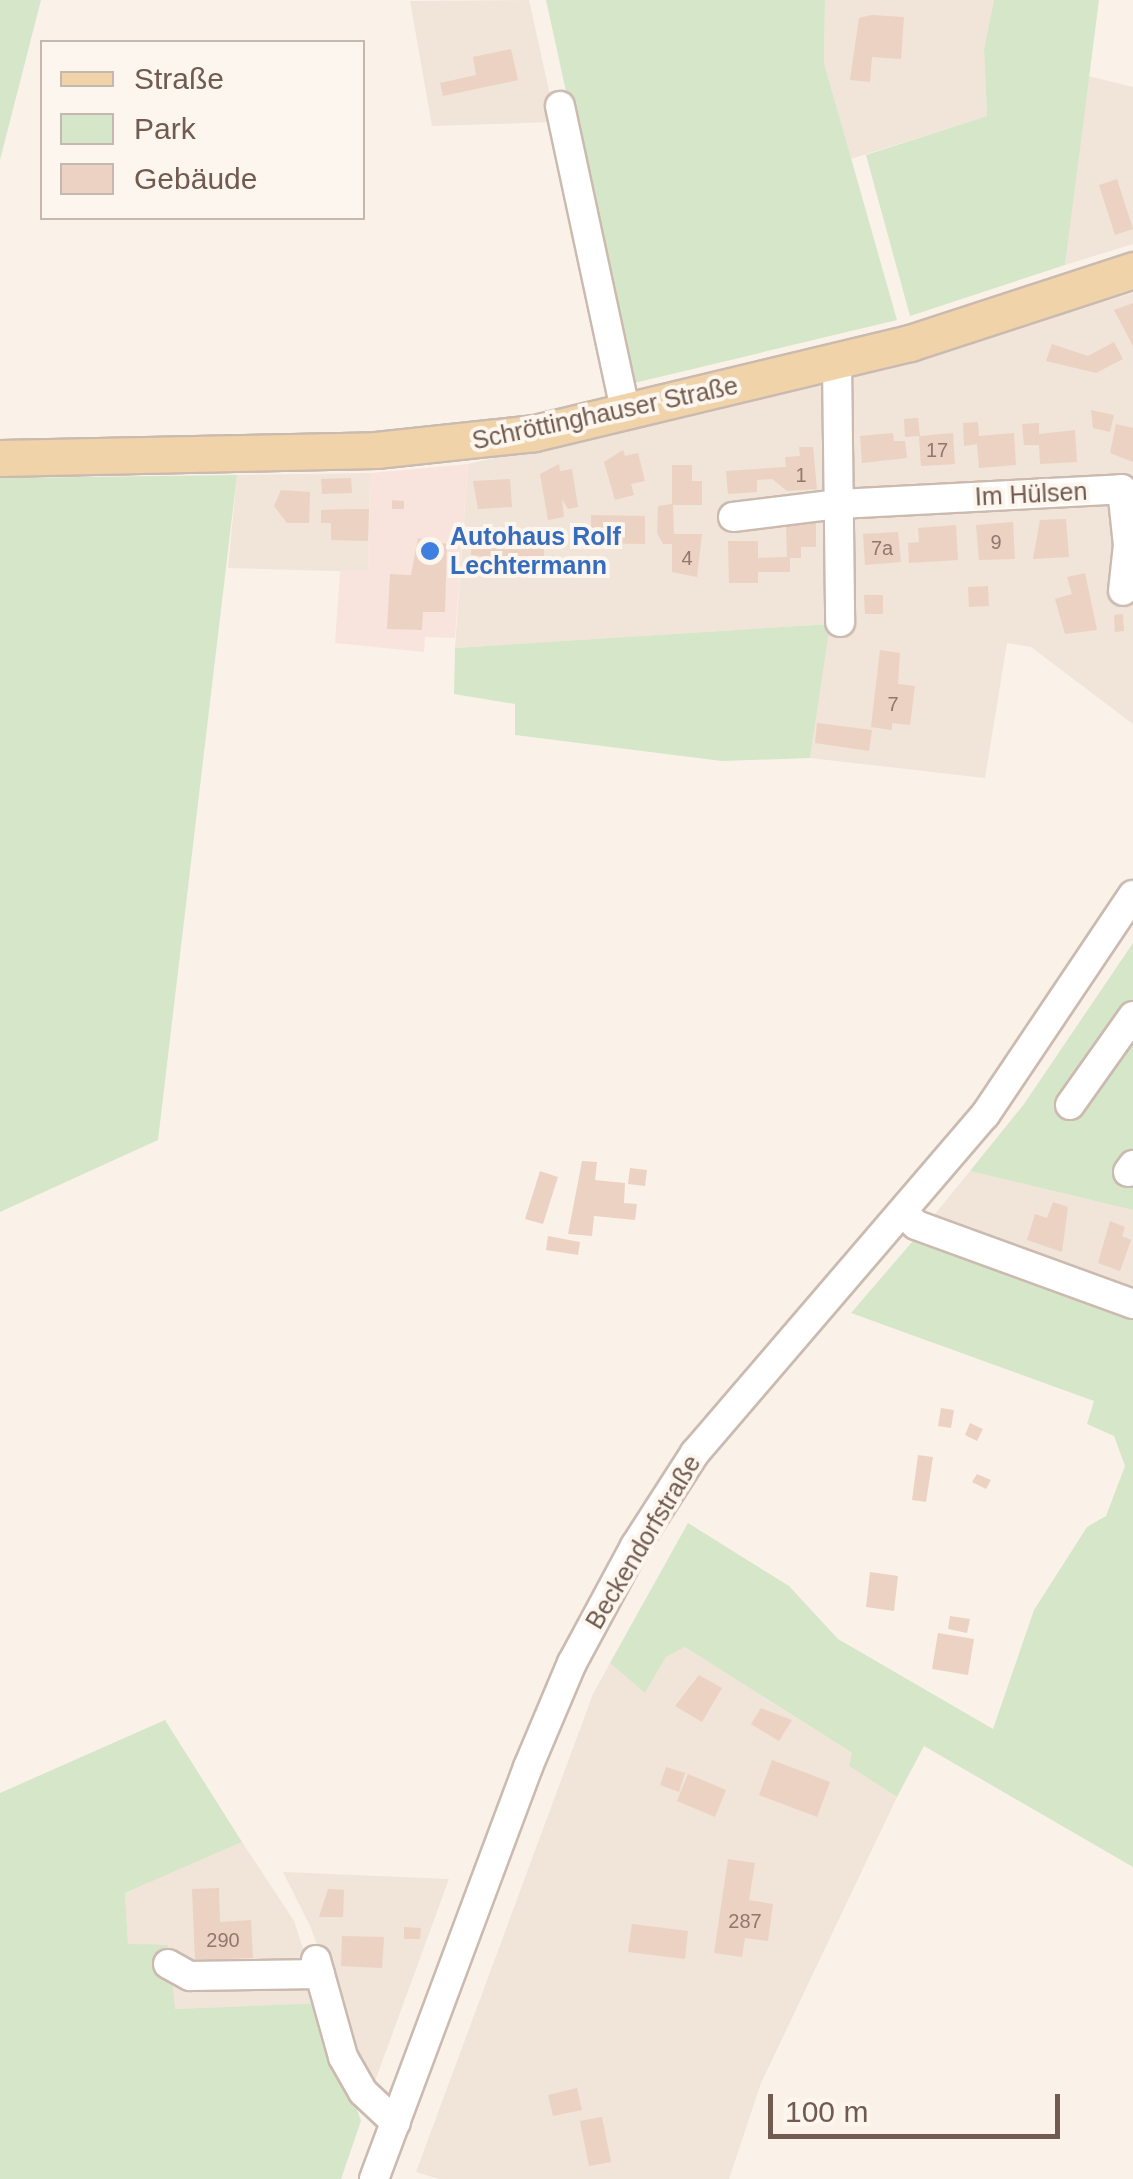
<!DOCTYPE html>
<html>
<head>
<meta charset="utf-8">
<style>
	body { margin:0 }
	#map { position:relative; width:1133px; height:2179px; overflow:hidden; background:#faf2e8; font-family:Arial,sans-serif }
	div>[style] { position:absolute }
	.residential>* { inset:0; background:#f1e4d8 }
	.commercial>* { inset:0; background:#f9e4dd }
	.green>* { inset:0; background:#d6e6c8 }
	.building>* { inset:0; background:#ecd2c3 }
	.roads { filter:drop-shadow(2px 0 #cbbaaf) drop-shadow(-2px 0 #cbbaaf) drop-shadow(0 2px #cbbaaf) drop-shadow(0 -2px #cbbaaf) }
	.minor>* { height:28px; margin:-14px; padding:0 14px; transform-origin:14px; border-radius:14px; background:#fff }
	.major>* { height:35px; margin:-17.5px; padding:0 17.5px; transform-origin:17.5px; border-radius:17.5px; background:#f0d3a9 }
	.dots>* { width:28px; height:28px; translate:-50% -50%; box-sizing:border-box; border:5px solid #fdf6ee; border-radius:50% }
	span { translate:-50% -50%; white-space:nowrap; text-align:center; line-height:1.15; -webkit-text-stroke:8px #fdf6ee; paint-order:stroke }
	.number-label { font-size:20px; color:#90786c }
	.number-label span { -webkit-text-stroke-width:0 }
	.street-label { font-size:25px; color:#715a4f }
	.shop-label { font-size:25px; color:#366cbe; font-weight:700 }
	.left { translate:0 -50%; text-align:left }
	.legend { position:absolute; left:40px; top:40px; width:325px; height:180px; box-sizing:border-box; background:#fdf6ee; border:2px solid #c5b8ae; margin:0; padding:12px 18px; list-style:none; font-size:30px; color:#715a4f }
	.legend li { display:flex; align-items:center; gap:20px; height:50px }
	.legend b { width:50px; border:2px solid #c5b8ae }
	.scale { position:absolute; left:768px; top:2094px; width:292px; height:45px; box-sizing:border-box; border:5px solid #715a4f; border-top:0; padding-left:12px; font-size:30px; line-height:35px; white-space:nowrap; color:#715a4f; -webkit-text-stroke:8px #fdf6ee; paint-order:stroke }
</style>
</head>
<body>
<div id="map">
	<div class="residential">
		<i style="clip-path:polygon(529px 0,556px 122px,432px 126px,410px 1px)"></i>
		<i style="clip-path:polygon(825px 0,994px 0,984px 49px,987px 116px,851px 159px,824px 63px)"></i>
		<i style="clip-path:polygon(1088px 76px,1133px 87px,1133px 244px,1065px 265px)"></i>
		<i style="clip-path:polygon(1133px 293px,1133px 724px,1031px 647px,1007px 643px,985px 778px,810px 758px,829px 624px,455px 648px,468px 464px,846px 379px)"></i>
		<i style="clip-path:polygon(370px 473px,368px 572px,228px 568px,237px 475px)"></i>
		<i style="clip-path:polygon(970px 1171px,1133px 1210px,1133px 1311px,918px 1235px)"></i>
		<i style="clip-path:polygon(685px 1647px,853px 1754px,849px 1766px,897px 1797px,761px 2083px,729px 2179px,439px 2179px,416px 2172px,593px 1694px,610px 1663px,645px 1693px,666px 1657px)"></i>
		<i style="clip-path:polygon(242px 1842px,294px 1921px,321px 2003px,174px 2009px,168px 1946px,128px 1945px,125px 1893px)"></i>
		<i style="clip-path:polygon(283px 1872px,449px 1879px,374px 2084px,361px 2068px,311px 1928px)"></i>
	</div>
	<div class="commercial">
		<i style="clip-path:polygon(468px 464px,455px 638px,425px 637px,424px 652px,335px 643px,340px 571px,368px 571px,370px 473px)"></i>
	</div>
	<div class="green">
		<i style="clip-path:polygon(0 0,41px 0,0 160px)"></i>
		<i style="clip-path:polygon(546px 0,825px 0,824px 63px,897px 320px,630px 384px)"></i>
		<i style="clip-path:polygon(994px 0,1099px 0,1065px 265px,910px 316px,866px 155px,987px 116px,984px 49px)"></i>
		<i style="clip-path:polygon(237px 475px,158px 1140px,0 1212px,0 478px)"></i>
		<i style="clip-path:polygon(830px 624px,810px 758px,722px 761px,515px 735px,515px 704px,454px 694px,455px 648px)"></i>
		<i style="clip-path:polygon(1133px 943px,1133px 1210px,970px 1171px,1024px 1104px)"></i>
		<i style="clip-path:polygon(918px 1235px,1133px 1311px,1133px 1867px,924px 1746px,897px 1797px,849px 1766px,852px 1753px,685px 1647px,666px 1657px,645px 1693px,610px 1663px,688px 1523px,789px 1586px,838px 1639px,993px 1729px,1034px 1610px,1087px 1527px,1106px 1516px,1125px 1466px,1114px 1436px,1087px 1424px,1094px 1401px,851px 1313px)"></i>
		<i style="clip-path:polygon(165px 1720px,242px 1842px,125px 1893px,128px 1944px,168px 1945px,175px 2009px,321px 2003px,361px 2121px,341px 2179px,0 2179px,0 1793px)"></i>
	</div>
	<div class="building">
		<i style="clip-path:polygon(871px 15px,904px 17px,901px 59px,872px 57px,870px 82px,850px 80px,859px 18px)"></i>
		<i style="clip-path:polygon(511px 49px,518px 80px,443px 96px,440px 83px,476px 75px,473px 57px)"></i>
		<i style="clip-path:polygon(1117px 179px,1133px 229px,1115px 235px,1099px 185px)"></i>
		<i style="clip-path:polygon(1133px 303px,1133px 346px,1114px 310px)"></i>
		<i style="clip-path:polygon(1114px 342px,1123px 359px,1096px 373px,1046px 361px,1052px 344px,1088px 356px)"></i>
		<i style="clip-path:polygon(1091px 410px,1114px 415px,1110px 432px,1093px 428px)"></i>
		<i style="clip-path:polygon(918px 418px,920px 436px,953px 433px,955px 464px,921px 466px,919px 436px,905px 437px,904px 419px)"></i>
		<i style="clip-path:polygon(978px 422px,979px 436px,1014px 433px,1016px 465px,979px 468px,977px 444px,964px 446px,963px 423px)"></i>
		<i style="clip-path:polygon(1039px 423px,1039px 434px,1075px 430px,1077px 462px,1040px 464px,1039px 445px,1024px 445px,1022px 424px)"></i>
		<i style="clip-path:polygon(1116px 424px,1133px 428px,1133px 462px,1110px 453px)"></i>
		<i style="clip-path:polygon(893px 433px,894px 441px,905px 441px,907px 458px,862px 463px,860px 436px)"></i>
		<i style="clip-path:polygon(799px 447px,813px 447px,817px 489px,787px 491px,772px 479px,757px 480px,757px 492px,728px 494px,726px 471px,786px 467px,785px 457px,800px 456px)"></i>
		<i style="clip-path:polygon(623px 450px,625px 456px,638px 453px,645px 481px,631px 484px,634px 495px,615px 500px,604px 462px)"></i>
		<i style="clip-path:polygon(559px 464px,560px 471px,572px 469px,578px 507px,568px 509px,562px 499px,564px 517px,548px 520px,540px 474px)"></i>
		<i style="clip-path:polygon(672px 465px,692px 465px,692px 481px,702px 481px,702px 505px,673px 505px,674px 534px,702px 534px,697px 577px,672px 572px,672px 544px,663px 544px,657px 533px,658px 506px,672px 504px)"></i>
		<i style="clip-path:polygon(351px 478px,352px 493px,322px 494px,321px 479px)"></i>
		<i style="clip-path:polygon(510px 479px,512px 507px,478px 509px,473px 481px)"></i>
		<i style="clip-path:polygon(281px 490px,310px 492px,309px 523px,287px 523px,274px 506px)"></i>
		<i style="clip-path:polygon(392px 500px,404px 501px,404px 509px,392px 509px)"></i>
		<i style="clip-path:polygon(348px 509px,369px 509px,368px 541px,331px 540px,331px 523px,321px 523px,321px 510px)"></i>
		<i style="clip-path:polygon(591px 515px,645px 516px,645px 544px,591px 543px)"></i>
		<i style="clip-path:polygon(1066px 519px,1069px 557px,1033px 559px,1040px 520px)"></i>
		<i style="clip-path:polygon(816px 522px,816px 547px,801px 547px,801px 558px,790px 558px,790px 572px,758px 572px,758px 583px,729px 583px,728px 541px,758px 541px,758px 558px,787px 557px,786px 523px)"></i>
		<i style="clip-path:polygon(1013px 522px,1015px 559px,979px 560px,976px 525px)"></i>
		<i style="clip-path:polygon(956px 525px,958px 560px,909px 563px,908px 543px,919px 542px,918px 528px)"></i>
		<i style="clip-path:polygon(472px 528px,544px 540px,544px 565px,471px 555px)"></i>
		<i style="clip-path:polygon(898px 532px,901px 562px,865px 565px,863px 534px)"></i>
		<i style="clip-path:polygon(418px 538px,447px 544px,445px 612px,423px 612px,422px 630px,387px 629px,390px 574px,411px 575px)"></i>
		<i style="clip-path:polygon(1085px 573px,1097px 630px,1065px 634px,1055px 599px,1072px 594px,1067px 577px)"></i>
		<i style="clip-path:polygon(988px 586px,989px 606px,969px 607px,968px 587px)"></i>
		<i style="clip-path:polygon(864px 595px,883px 595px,883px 614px,865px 614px)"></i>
		<i style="clip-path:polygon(1123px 614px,1124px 631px,1115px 632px,1114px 615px)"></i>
		<i style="clip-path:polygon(880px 650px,900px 653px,898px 684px,915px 686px,910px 725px,892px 723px,892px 730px,871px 727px)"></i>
		<i style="clip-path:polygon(817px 723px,872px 730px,869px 751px,815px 743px)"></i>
		<i style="clip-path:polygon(582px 1161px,597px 1162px,595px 1180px,625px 1183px,624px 1203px,637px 1204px,635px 1220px,594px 1216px,592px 1236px,568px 1234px)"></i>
		<i style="clip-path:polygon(630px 1168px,647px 1170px,645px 1186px,628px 1184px)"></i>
		<i style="clip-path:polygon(540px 1171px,558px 1177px,543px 1224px,525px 1219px)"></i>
		<i style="clip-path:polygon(1053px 1202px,1068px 1207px,1062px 1252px,1027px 1240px,1035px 1214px,1047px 1218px)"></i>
		<i style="clip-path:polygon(1110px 1221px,1125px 1227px,1122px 1236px,1131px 1240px,1120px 1271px,1098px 1263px)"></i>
		<i style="clip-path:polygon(548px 1236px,580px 1242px,578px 1255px,546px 1250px)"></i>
		<i style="clip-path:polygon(941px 1408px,954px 1410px,951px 1428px,938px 1426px)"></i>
		<i style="clip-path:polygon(970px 1423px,983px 1429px,977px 1441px,965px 1435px)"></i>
		<i style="clip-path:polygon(918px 1455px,933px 1457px,926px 1502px,912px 1500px)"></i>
		<i style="clip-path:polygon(977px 1474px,991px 1480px,986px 1489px,972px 1482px)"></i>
		<i style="clip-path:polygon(870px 1572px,898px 1576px,894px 1611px,866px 1607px)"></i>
		<i style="clip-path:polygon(950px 1616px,970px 1619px,967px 1633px,948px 1629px)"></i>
		<i style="clip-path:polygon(938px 1633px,974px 1639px,968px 1675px,932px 1669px)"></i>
		<i style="clip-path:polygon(699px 1675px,722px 1688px,702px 1722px,675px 1706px)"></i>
		<i style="clip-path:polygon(761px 1708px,792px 1720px,779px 1741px,751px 1724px)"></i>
		<i style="clip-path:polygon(772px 1760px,830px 1782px,817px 1817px,759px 1795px)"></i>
		<i style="clip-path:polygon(666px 1767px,685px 1773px,679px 1792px,660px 1785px)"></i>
		<i style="clip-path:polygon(688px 1774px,726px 1790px,715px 1817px,677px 1801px)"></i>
		<i style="clip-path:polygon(728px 1859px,755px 1863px,749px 1900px,773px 1904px,768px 1941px,745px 1938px,742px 1957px,714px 1953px)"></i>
		<i style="clip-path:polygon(219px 1888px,220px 1922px,251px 1920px,253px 1958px,195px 1960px,192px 1889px)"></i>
		<i style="clip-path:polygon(328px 1889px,344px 1890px,343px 1917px,319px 1917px)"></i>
		<i style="clip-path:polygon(632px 1924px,688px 1931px,685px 1959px,628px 1952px)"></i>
		<i style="clip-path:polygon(404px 1927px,421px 1928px,420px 1939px,404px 1939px)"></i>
		<i style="clip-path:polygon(342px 1936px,384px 1937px,382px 1968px,341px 1966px)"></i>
		<i style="clip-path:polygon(577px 2088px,582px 2110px,553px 2116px,548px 2095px)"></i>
		<i style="clip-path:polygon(602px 2117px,611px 2162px,589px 2166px,580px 2121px)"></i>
	</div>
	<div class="roads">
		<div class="minor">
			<i style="left:560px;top:106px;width:314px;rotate:77.9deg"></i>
			<i style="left:837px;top:362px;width:260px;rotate:89.3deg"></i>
			<i style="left:733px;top:517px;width:107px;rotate:-7deg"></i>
			<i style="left:839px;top:504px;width:283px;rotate:-3deg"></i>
			<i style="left:1122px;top:489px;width:56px;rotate:83.9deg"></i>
			<i style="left:1128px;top:545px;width:46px;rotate:96.2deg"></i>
			<i style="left:1070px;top:1105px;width:109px;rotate:-54.7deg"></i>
			<i style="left:1128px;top:1172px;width:9px;rotate:-54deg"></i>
			<i style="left:903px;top:1212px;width:18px;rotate:45deg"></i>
			<i style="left:916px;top:1225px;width:231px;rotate:20deg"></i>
			<i style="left:316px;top:1960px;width:101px;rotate:74.4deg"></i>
			<i style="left:343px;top:2057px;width:40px;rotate:60.3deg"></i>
			<i style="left:363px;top:2092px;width:45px;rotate:43.2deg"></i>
			<i style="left:168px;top:1964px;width:25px;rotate:29deg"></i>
			<i style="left:190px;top:1976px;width:130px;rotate:-0.9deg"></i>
			<i style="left:374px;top:2179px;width:440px;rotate:-69.5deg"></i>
			<i style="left:528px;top:1767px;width:113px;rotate:-67.1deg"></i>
			<i style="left:572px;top:1663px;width:133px;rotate:-61.7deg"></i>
			<i style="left:635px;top:1546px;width:111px;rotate:-57.2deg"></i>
			<i style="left:695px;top:1453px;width:445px;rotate:-49.4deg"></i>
			<i style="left:985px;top:1115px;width:265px;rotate:-56.1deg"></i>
		</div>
		<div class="major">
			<i style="left:0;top:458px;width:376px;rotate:-1.2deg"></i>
			<i style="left:376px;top:450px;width:160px;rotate:-6.1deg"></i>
			<i style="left:535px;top:433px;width:386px;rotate:-13.5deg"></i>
			<i style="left:910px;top:343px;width:235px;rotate:-18.1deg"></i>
		</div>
	</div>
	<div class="dots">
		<i style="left:430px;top:551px;background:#3f7fe0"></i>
	</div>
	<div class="number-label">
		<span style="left:937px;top:450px">17</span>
		<span style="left:801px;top:475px">1</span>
		<span style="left:996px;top:542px">9</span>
		<span style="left:882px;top:548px">7a</span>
		<span style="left:687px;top:558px">4</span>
		<span style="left:893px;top:704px">7</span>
		<span style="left:745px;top:1921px">287</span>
		<span style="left:223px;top:1940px">290</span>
	</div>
	<div class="street-label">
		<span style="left:605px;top:413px;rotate:-12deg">Schröttinghauser Straße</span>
		<span style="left:1031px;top:494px;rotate:-3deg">Im Hülsen</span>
		<span style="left:643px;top:1542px;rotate:-59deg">Beckendorfstraße</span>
	</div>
	<div class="shop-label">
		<span class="left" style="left:450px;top:551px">Autohaus Rolf<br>Lechtermann</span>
	</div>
	<ul class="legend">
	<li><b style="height:12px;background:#f0d3a9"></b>Straße</li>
	<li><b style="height:28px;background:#d6e6c8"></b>Park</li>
	<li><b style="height:28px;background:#ecd2c3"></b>Gebäude</li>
	</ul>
	<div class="scale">100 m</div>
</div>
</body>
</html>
